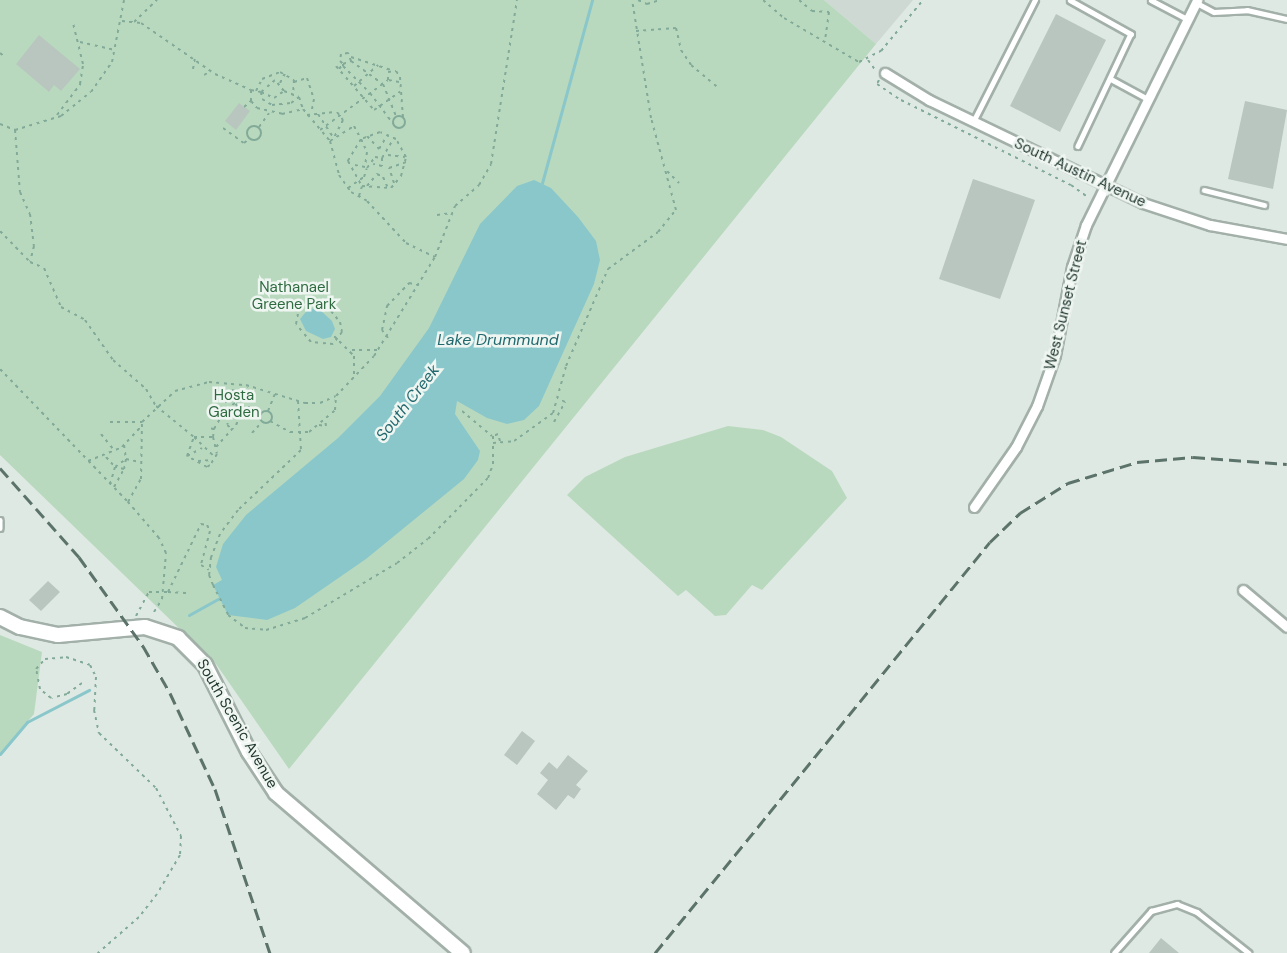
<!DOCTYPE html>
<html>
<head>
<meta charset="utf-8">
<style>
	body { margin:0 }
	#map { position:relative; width:1287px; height:953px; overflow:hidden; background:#dfe9e3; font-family:"DM Sans",sans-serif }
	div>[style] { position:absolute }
	.built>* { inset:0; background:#cdd9d2 }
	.green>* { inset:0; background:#b9d9be }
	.water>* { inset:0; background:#8ac7cb }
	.stream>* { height:3px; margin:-1.5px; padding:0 1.5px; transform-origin:1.5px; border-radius:1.5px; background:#8ac7cb }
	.building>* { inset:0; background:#b8c6bf }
	.path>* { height:2px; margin-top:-1px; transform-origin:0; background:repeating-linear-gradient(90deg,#82aa99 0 3px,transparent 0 7.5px) }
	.path>.ring { margin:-1px; padding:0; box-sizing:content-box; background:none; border:2px solid #82aa99; border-radius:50% }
	.roads { filter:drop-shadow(2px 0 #a2b0a9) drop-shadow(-2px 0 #a2b0a9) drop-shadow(0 2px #a2b0a9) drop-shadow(0 -2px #a2b0a9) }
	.lane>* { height:4.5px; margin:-2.25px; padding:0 2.25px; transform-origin:2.25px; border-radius:2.25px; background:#fff }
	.street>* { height:9px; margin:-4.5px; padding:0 4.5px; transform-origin:4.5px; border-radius:4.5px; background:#fff }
	.secondary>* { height:14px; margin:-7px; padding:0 7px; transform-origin:7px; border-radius:7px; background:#fff }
	.rail>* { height:3px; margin-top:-1.5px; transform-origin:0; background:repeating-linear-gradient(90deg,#5b736a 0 12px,transparent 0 18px) }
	span { translate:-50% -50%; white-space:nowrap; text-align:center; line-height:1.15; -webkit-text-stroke:5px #eff6f2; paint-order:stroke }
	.street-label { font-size:15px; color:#21372f }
	.park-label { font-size:15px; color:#2f6b40 }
	.water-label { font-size:16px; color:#21696e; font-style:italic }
</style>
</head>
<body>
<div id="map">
	<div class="built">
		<i style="clip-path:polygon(824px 0,913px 0,876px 44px)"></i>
	</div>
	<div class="green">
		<i style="clip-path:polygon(0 0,824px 0,876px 44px,289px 769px,216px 664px,0 455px)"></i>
		<i style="clip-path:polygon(728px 426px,763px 430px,781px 437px,832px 471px,847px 498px,762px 590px,752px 585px,726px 615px,715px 616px,686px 590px,678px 596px,567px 495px,585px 477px,625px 457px)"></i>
		<i style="clip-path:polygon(0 635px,42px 652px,34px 714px,0 754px)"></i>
	</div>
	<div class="water">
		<i style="clip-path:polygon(534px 180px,551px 188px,578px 217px,596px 241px,600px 260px,594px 284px,539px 406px,524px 420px,507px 424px,487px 418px,457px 401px,455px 414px,480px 451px,478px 460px,464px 479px,366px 559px,295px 608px,267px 620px,228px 615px,213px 585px,222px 580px,216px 567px,223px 544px,246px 515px,338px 438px,380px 396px,429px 328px,480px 224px,517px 186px)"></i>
		<i style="clip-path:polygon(309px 308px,320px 310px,332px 321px,335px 329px,331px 337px,323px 339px,306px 331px,300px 319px)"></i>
	</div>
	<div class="stream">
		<i style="left:542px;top:183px;width:190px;rotate:-74.7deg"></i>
		<i style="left:189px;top:615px;width:37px;rotate:-29deg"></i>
		<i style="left:0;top:754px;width:42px;rotate:-49.8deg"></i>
		<i style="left:27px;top:722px;width:70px;rotate:-27.3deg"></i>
	</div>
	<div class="building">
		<i style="clip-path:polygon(1056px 14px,1106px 40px,1060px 132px,1010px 106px)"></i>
		<i style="clip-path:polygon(39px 35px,80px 69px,61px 91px,54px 85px,49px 92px,16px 64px)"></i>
		<i style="clip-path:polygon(1245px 101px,1287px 110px,1273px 189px,1228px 179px)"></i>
		<i style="clip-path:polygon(239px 103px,250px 111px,236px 130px,225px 121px)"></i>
		<i style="clip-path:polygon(973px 179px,1035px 200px,1000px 299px,939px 279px)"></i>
		<i style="clip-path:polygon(48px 581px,60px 592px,41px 611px,29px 600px)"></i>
		<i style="clip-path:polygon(522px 731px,535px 741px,517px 765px,504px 755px)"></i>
		<i style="clip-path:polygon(568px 755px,588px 771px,576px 785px,581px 789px,574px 799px,568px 795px,556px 810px,537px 794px,548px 780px,540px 773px,549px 762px,557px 769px)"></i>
		<i style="clip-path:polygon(1161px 938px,1179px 953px,1149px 953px)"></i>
	</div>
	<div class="path">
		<i style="left:638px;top:0;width:10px;rotate:24deg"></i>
		<i style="left:647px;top:4px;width:14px;rotate:-17deg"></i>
		<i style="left:763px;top:0;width:28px;rotate:41deg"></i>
		<i style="left:784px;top:18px;width:87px;rotate:30.4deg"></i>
		<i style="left:859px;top:62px;width:25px;rotate:-27deg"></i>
		<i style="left:881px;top:51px;width:66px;rotate:-50.5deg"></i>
		<i style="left:799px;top:0;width:17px;rotate:40deg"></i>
		<i style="left:812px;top:11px;width:17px;rotate:3deg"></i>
		<i style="left:829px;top:12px;width:28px;rotate:98deg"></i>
		<i style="left:122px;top:21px;width:19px;rotate:6deg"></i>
		<i style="left:141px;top:23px;width:90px;rotate:34.6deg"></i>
		<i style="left:215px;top:74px;width:39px;rotate:24deg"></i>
		<i style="left:251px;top:90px;width:11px;rotate:90deg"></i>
		<i style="left:251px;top:101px;width:9px;rotate:49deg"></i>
		<i style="left:257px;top:108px;width:26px;rotate:13deg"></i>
		<i style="left:282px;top:114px;width:22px;rotate:-13deg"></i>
		<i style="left:303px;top:109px;width:42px;rotate:49.8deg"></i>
		<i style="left:330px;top:141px;width:35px;rotate:75deg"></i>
		<i style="left:339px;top:175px;width:21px;rotate:55deg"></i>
		<i style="left:351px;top:192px;width:18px;rotate:29deg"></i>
		<i style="left:367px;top:201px;width:57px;rotate:47.1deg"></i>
		<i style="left:406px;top:243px;width:32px;rotate:26deg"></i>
		<i style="left:134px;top:22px;width:32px;rotate:-44deg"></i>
		<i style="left:636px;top:31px;width:40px;rotate:-4.3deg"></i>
		<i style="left:676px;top:28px;width:23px;rotate:77deg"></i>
		<i style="left:681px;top:50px;width:18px;rotate:56deg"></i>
		<i style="left:691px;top:65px;width:34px;rotate:40deg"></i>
		<i style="left:80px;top:42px;width:37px;rotate:13deg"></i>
		<i style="left:0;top:53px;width:6px;rotate:39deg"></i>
		<i style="left:351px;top:57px;width:42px;rotate:18deg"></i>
		<i style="left:868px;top:60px;width:14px;rotate:54deg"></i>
		<i style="left:351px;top:61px;width:39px;rotate:36deg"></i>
		<i style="left:383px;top:84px;width:35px;rotate:68deg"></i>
		<i style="left:336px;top:66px;width:58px;rotate:49.2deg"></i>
		<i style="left:374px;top:110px;width:32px;rotate:-35deg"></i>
		<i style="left:193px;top:69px;width:11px;rotate:-80deg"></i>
		<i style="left:339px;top:69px;width:6px;rotate:-51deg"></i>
		<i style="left:343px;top:64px;width:9px;rotate:-21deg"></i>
		<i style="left:351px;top:61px;width:9px;rotate:-111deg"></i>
		<i style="left:348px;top:53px;width:7px;rotate:172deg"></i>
		<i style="left:341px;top:54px;width:7px;rotate:98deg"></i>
		<i style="left:340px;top:61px;width:4px;rotate:45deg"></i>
		<i style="left:343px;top:64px;width:2px;rotate:90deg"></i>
		<i style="left:343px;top:66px;width:38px;rotate:45deg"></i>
		<i style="left:370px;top:93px;width:38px;rotate:53deg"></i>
		<i style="left:204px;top:75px;width:8px;rotate:-30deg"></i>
		<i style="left:879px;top:80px;width:4px;rotate:117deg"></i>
		<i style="left:877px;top:84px;width:29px;rotate:34deg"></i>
		<i style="left:901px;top:100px;width:190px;rotate:26.6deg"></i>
		<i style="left:1071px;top:185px;width:22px;rotate:36deg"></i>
		<i style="left:294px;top:82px;width:14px;rotate:-17deg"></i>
		<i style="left:307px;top:78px;width:22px;rotate:72deg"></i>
		<i style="left:314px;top:99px;width:15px;rotate:101deg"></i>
		<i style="left:399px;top:82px;width:11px;rotate:-170deg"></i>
		<i style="left:388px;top:80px;width:8px;rotate:-90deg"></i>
		<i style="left:388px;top:72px;width:8px;rotate:-7deg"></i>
		<i style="left:396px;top:71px;width:7px;rotate:56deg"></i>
		<i style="left:400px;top:77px;width:41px;rotate:85.8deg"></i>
		<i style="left:280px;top:83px;width:11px;rotate:-63deg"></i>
		<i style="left:354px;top:86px;width:32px;rotate:-41deg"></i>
		<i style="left:251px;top:90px;width:10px;rotate:11deg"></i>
		<i style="left:261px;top:92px;width:7px;rotate:82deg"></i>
		<i style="left:262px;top:99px;width:12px;rotate:31deg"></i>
		<i style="left:272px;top:105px;width:19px;rotate:-6deg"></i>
		<i style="left:291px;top:103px;width:10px;rotate:-37deg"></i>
		<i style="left:299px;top:97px;width:13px;rotate:72deg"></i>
		<i style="left:256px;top:91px;width:13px;rotate:-63deg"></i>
		<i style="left:262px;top:79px;width:19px;rotate:-21deg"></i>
		<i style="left:280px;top:72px;width:16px;rotate:30deg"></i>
		<i style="left:294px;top:80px;width:14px;rotate:94deg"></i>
		<i style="left:284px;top:91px;width:14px;rotate:-129deg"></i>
		<i style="left:275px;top:80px;width:18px;rotate:139deg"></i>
		<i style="left:261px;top:92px;width:14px;rotate:25deg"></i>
		<i style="left:274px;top:98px;width:12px;rotate:-35deg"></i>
		<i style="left:284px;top:91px;width:16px;rotate:22deg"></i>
		<i style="left:244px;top:107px;width:9px;rotate:-41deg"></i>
		<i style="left:318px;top:114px;width:30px;rotate:57deg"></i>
		<i style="left:57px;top:115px;width:39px;rotate:-53deg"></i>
		<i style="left:80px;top:84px;width:20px;rotate:-81deg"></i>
		<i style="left:83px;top:64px;width:42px;rotate:-103.7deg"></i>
		<i style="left:307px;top:115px;width:30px;rotate:-6deg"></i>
		<i style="left:337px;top:112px;width:10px;rotate:53deg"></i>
		<i style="left:343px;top:120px;width:20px;rotate:117deg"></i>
		<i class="ring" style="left:393px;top:116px;width:10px;height:10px"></i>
		<i style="left:0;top:124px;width:16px;rotate:22deg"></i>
		<i style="left:15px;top:130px;width:62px;rotate:85.4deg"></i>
		<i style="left:20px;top:192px;width:24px;rotate:66deg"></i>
		<i style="left:30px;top:214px;width:32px;rotate:83deg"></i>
		<i style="left:34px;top:246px;width:16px;rotate:104deg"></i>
		<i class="ring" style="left:247px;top:126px;width:12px;height:12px"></i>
		<i style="left:259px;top:127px;width:17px;rotate:-54deg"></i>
		<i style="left:223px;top:128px;width:26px;rotate:36deg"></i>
		<i style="left:244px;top:143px;width:6px;rotate:-39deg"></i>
		<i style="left:15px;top:130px;width:48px;rotate:-16.9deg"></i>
		<i style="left:61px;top:116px;width:38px;rotate:-39deg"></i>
		<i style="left:91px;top:92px;width:37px;rotate:-55deg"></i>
		<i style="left:112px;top:62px;width:63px;rotate:-79deg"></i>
		<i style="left:320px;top:130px;width:84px;rotate:-36.3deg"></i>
		<i style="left:367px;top:136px;width:18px;rotate:47deg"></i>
		<i style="left:379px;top:149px;width:17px;rotate:-59deg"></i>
		<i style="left:330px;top:141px;width:28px;rotate:-32deg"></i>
		<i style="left:354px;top:126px;width:15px;rotate:62deg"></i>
		<i style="left:361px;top:139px;width:26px;rotate:121deg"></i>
		<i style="left:348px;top:161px;width:29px;rotate:61deg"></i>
		<i style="left:362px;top:186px;width:29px;rotate:4deg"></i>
		<i style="left:391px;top:188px;width:16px;rotate:-50deg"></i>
		<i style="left:401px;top:176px;width:20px;rotate:-75deg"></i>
		<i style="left:406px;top:157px;width:21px;rotate:-119deg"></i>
		<i style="left:396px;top:139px;width:17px;rotate:-156deg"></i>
		<i style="left:380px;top:132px;width:20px;rotate:160deg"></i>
		<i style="left:361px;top:139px;width:14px;rotate:65deg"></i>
		<i style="left:367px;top:152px;width:15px;rotate:98deg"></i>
		<i style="left:365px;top:167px;width:15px;rotate:-169deg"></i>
		<i style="left:388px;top:155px;width:17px;rotate:7deg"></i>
		<i style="left:382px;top:158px;width:23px;rotate:-59deg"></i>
		<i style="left:367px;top:168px;width:14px;rotate:-54deg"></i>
		<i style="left:375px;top:157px;width:7px;rotate:8deg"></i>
		<i style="left:382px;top:158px;width:8px;rotate:90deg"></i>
		<i style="left:382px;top:166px;width:9px;rotate:-167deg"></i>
		<i style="left:667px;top:171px;width:17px;rotate:45deg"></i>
		<i style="left:394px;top:183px;width:16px;rotate:-108deg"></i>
		<i style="left:389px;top:168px;width:18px;rotate:-19deg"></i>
		<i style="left:367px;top:186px;width:16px;rotate:-50deg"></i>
		<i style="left:377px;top:174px;width:7px;rotate:27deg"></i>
		<i style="left:383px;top:177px;width:12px;rotate:66deg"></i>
		<i style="left:348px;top:188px;width:19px;rotate:-35deg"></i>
		<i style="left:364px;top:177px;width:9px;rotate:-72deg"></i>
		<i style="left:359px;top:196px;width:10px;rotate:-73deg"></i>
		<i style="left:437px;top:215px;width:15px;rotate:-8deg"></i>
		<i style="left:0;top:231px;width:43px;rotate:45.9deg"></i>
		<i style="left:30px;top:262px;width:15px;rotate:23deg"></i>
		<i style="left:44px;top:268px;width:43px;rotate:66.4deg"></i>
		<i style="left:61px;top:307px;width:27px;rotate:28deg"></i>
		<i style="left:85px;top:320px;width:49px;rotate:55deg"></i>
		<i style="left:113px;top:360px;width:44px;rotate:41.3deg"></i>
		<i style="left:146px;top:389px;width:20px;rotate:60deg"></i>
		<i style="left:156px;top:406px;width:49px;rotate:39.2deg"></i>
		<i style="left:194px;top:437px;width:19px"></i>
		<i style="left:213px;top:437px;width:8px;rotate:-83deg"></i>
		<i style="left:214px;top:429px;width:6px;rotate:-171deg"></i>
		<i style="left:311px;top:303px;width:22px;rotate:22deg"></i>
		<i style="left:331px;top:311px;width:14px;rotate:51deg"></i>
		<i style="left:340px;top:322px;width:10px;rotate:79deg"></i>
		<i style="left:342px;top:332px;width:15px;rotate:127deg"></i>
		<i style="left:333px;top:344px;width:22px;rotate:-175deg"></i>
		<i style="left:311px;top:342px;width:23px;rotate:-130deg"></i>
		<i style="left:296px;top:324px;width:16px;rotate:-79deg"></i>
		<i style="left:299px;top:308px;width:13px;rotate:-23deg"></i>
		<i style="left:334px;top:336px;width:28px;rotate:45deg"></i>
		<i style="left:354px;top:356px;width:22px;rotate:90deg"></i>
		<i style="left:388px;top:338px;width:10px;rotate:-127deg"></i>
		<i style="left:382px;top:330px;width:25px;rotate:-78deg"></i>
		<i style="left:387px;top:306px;width:32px;rotate:-46deg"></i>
		<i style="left:409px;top:283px;width:10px;rotate:11deg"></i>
		<i style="left:352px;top:350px;width:27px"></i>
		<i style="left:0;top:369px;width:185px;rotate:46.1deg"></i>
		<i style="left:227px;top:394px;width:6px;rotate:-39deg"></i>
		<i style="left:232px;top:390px;width:12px;rotate:20deg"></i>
		<i style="left:243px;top:394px;width:8px;rotate:-60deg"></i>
		<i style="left:249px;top:401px;width:7px;rotate:-16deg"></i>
		<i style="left:298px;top:401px;width:49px;rotate:86.5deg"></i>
		<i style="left:301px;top:450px;width:87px;rotate:136.4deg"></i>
		<i style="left:238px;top:510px;width:30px;rotate:127deg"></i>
		<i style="left:220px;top:534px;width:25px;rotate:111deg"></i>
		<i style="left:211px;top:557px;width:18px;rotate:96deg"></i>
		<i style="left:209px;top:575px;width:11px;rotate:68deg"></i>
		<i style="left:213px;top:585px;width:34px;rotate:63deg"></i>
		<i style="left:228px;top:615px;width:21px;rotate:37deg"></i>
		<i style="left:245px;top:628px;width:21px;rotate:5deg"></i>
		<i style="left:266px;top:630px;width:41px;rotate:-17.1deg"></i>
		<i style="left:305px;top:618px;width:107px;rotate:-30.9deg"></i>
		<i style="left:397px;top:563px;width:39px;rotate:-38deg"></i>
		<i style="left:428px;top:539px;width:86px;rotate:-45.5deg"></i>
		<i style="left:488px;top:478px;width:15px;rotate:-70deg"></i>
		<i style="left:493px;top:464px;width:21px;rotate:-90deg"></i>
		<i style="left:237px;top:403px;width:11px;rotate:-56deg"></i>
		<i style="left:243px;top:394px;width:8px;rotate:40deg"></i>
		<i style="left:249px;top:399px;width:8px;rotate:90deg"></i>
		<i style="left:249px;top:407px;width:9px;rotate:144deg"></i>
		<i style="left:224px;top:411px;width:17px;rotate:21deg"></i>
		<i style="left:268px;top:411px;width:18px;rotate:-68deg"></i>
		<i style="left:462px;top:411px;width:39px;rotate:40deg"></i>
		<i class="ring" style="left:260px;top:411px;width:10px;height:10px"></i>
		<i style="left:230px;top:416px;width:9px;rotate:108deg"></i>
		<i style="left:227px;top:425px;width:5px;rotate:37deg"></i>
		<i style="left:270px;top:421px;width:23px;rotate:29deg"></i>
		<i style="left:290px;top:432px;width:19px"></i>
		<i style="left:309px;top:432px;width:34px;rotate:-40deg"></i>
		<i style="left:335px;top:410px;width:14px;rotate:-86deg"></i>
		<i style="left:110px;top:422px;width:32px"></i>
		<i style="left:554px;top:422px;width:23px;rotate:-61deg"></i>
		<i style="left:565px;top:402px;width:8px;rotate:-150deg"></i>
		<i style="left:319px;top:425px;width:7px;rotate:8deg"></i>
		<i style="left:326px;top:426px;width:7px;rotate:-98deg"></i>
		<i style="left:214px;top:429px;width:22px;rotate:-60deg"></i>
		<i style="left:225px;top:410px;width:16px;rotate:-83deg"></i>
		<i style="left:227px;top:394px;width:9px;rotate:-148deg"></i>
		<i style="left:252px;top:433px;width:15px;rotate:-48deg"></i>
		<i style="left:101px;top:434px;width:21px;rotate:51deg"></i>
		<i style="left:213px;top:437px;width:17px;rotate:77deg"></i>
		<i style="left:217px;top:454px;width:13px;rotate:122deg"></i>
		<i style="left:210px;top:465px;width:4px;rotate:146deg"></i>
		<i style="left:207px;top:467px;width:23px;rotate:-151deg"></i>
		<i style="left:187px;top:456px;width:20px;rotate:-70deg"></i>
		<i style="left:194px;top:437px;width:29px;rotate:44deg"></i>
		<i style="left:500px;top:441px;width:7px;rotate:-106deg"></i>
		<i style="left:498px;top:434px;width:5px;rotate:158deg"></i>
		<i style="left:493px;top:436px;width:7px;rotate:90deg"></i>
		<i style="left:493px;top:443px;width:21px;rotate:-5deg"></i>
		<i style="left:514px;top:441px;width:48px;rotate:-35.7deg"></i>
		<i style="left:553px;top:413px;width:49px;rotate:-74.5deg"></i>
		<i style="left:566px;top:366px;width:106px;rotate:-66.6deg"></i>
		<i style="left:608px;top:269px;width:62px;rotate:-36.5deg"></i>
		<i style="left:658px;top:232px;width:28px;rotate:-51deg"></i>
		<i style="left:676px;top:210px;width:95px;rotate:-105.2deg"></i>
		<i style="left:651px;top:118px;width:120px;rotate:-99.1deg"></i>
		<i style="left:124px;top:445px;width:14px;rotate:82deg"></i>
		<i style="left:126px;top:459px;width:14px;rotate:12deg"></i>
		<i style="left:216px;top:447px;width:30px;rotate:-48deg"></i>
		<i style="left:236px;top:425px;width:14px;rotate:-65deg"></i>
		<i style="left:242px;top:412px;width:11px;rotate:-128deg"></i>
		<i style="left:235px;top:403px;width:12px;rotate:145deg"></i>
		<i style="left:187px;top:456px;width:17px;rotate:-28deg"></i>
		<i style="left:106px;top:457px;width:13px;rotate:48deg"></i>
		<i style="left:115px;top:467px;width:18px;rotate:106deg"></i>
		<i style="left:88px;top:461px;width:37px;rotate:-22deg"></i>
		<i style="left:122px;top:447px;width:26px;rotate:-47deg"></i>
		<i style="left:198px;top:461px;width:15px;rotate:-4deg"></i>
		<i style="left:115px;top:467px;width:14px;rotate:-36deg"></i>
		<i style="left:126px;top:459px;width:10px;rotate:101deg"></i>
		<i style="left:114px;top:487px;width:21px;rotate:-61deg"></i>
		<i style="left:124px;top:469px;width:9px;rotate:-167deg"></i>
		<i style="left:168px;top:592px;width:22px;rotate:3deg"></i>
		<i style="left:154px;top:612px;width:15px;rotate:-58deg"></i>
		<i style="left:162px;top:599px;width:46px;rotate:-85deg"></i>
		<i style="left:166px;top:553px;width:17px;rotate:-115deg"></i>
		<i style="left:159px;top:538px;width:48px;rotate:-130.7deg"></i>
		<i style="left:128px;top:502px;width:26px;rotate:-61deg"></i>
		<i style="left:141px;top:479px;width:57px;rotate:-89deg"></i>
		<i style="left:142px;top:422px;width:45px;rotate:-43.2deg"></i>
		<i style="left:175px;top:391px;width:35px;rotate:-15deg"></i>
		<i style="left:209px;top:382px;width:37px;rotate:5deg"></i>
		<i style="left:246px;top:385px;width:62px;rotate:17deg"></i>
		<i style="left:305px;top:403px;width:15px"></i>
		<i style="left:320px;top:403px;width:17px;rotate:-24deg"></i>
		<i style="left:336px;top:396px;width:55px;rotate:-46.5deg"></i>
		<i style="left:374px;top:356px;width:116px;rotate:-58.4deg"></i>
		<i style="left:435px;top:257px;width:55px;rotate:-68.6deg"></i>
		<i style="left:455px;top:206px;width:32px;rotate:-41deg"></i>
		<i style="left:479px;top:185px;width:24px;rotate:-60deg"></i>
		<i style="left:491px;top:164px;width:166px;rotate:-81deg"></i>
		<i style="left:136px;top:616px;width:27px;rotate:-62deg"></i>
		<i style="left:149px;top:592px;width:19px"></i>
		<i style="left:168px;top:592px;width:76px;rotate:-64.1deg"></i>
		<i style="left:201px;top:524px;width:6px;rotate:9deg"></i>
		<i style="left:207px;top:525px;width:7px;rotate:63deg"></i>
		<i style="left:210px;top:531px;width:35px;rotate:105deg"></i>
		<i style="left:201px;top:565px;width:9px;rotate:32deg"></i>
		<i style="left:82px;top:683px;width:19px;rotate:144deg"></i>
		<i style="left:67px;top:694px;width:16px;rotate:166deg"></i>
		<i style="left:51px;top:698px;width:14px;rotate:-141deg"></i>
		<i style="left:40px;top:689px;width:20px;rotate:-101deg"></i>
		<i style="left:36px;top:669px;width:13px;rotate:-48deg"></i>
		<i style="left:45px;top:659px;width:21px;rotate:-5deg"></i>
		<i style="left:66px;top:657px;width:25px;rotate:18deg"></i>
		<i style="left:90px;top:665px;width:13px;rotate:63deg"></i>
		<i style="left:96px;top:677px;width:33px;rotate:93deg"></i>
		<i style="left:94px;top:710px;width:24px;rotate:78deg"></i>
		<i style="left:99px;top:733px;width:79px;rotate:44deg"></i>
		<i style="left:156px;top:788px;width:54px;rotate:62.5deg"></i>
		<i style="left:181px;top:836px;width:19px;rotate:93deg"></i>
		<i style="left:180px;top:855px;width:45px;rotate:120.5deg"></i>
		<i style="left:157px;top:894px;width:29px;rotate:128deg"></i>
		<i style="left:139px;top:917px;width:55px;rotate:138.7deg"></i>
	</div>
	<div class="roads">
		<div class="lane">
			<i style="left:1070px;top:0;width:70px;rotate:29.1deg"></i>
			<i style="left:1131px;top:34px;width:124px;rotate:115.3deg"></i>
			<i style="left:1151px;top:0;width:41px;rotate:27.8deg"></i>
			<i style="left:1195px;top:2px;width:21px;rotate:28deg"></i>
			<i style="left:1214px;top:12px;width:33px;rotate:-3deg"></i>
			<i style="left:1247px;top:10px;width:41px;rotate:12.7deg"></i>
			<i style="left:1111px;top:79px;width:42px;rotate:28.4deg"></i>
			<i style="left:974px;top:120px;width:135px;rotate:-63.1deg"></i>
			<i style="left:1204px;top:190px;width:62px;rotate:14deg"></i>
			<i style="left:0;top:520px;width:8px;rotate:90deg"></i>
			<i style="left:1114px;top:953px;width:56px;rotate:-48.6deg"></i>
			<i style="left:1151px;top:911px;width:27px;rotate:-15deg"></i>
			<i style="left:1177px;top:904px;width:22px;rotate:22deg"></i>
			<i style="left:1197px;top:912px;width:66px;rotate:38.3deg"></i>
		</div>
		<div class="street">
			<i style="left:885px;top:73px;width:52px;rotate:31.5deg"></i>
			<i style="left:929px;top:100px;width:237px;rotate:25.7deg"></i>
			<i style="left:1143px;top:203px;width:71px;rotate:18.2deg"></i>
			<i style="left:1210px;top:225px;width:78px;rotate:10.3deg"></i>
			<i style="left:974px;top:507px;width:73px;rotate:-55deg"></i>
			<i style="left:1016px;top:447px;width:46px;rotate:-62.9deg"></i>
			<i style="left:1037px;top:406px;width:54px;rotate:-70.6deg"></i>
			<i style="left:1055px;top:355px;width:90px;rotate:-79.1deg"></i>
			<i style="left:1072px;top:267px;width:44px;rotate:-71.6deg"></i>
			<i style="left:1086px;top:225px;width:251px;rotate:-63.7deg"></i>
			<i style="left:1243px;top:590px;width:57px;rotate:40.1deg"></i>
		</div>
		<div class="secondary">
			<i style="left:0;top:617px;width:22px;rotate:27deg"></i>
			<i style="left:20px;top:627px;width:39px;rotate:12deg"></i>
			<i style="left:58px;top:635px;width:87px;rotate:-5.3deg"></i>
			<i style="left:145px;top:627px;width:35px;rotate:18deg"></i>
			<i style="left:178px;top:638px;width:38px;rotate:45deg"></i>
			<i style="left:205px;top:665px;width:97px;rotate:63.2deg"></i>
			<i style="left:249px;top:752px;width:49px;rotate:56.6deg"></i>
			<i style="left:276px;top:793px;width:246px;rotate:40.6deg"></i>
		</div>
	</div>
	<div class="rail">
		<i style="left:0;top:468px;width:119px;rotate:48.4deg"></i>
		<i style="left:79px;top:557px;width:110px;rotate:54.3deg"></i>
		<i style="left:143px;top:646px;width:54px;rotate:60.1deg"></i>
		<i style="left:170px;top:693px;width:106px;rotate:64.9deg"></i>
		<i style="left:215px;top:789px;width:173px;rotate:71.5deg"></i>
		<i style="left:655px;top:953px;width:530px;rotate:-50.82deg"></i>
		<i style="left:990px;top:542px;width:42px;rotate:-44deg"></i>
		<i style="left:1020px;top:513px;width:57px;rotate:-32deg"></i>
		<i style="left:1068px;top:483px;width:72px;rotate:-16.9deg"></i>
		<i style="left:1137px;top:462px;width:56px;rotate:-5.1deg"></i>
		<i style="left:1193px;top:457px;width:94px;rotate:4.3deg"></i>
	</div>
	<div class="street-label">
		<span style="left:1080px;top:173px;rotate:25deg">South Austin Avenue</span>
		<span style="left:1066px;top:305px;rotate:-76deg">West Sunset Street</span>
		<span style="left:237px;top:724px;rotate:60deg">South Scenic Avenue</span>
	</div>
	<div class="park-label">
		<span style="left:294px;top:296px">Nathanael<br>Greene Park</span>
		<span style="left:234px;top:404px">Hosta<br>Garden</span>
	</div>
	<div class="water-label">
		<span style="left:498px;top:340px">Lake Drummund</span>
		<span style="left:408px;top:403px;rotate:-52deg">South Creek</span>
	</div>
</div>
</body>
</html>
